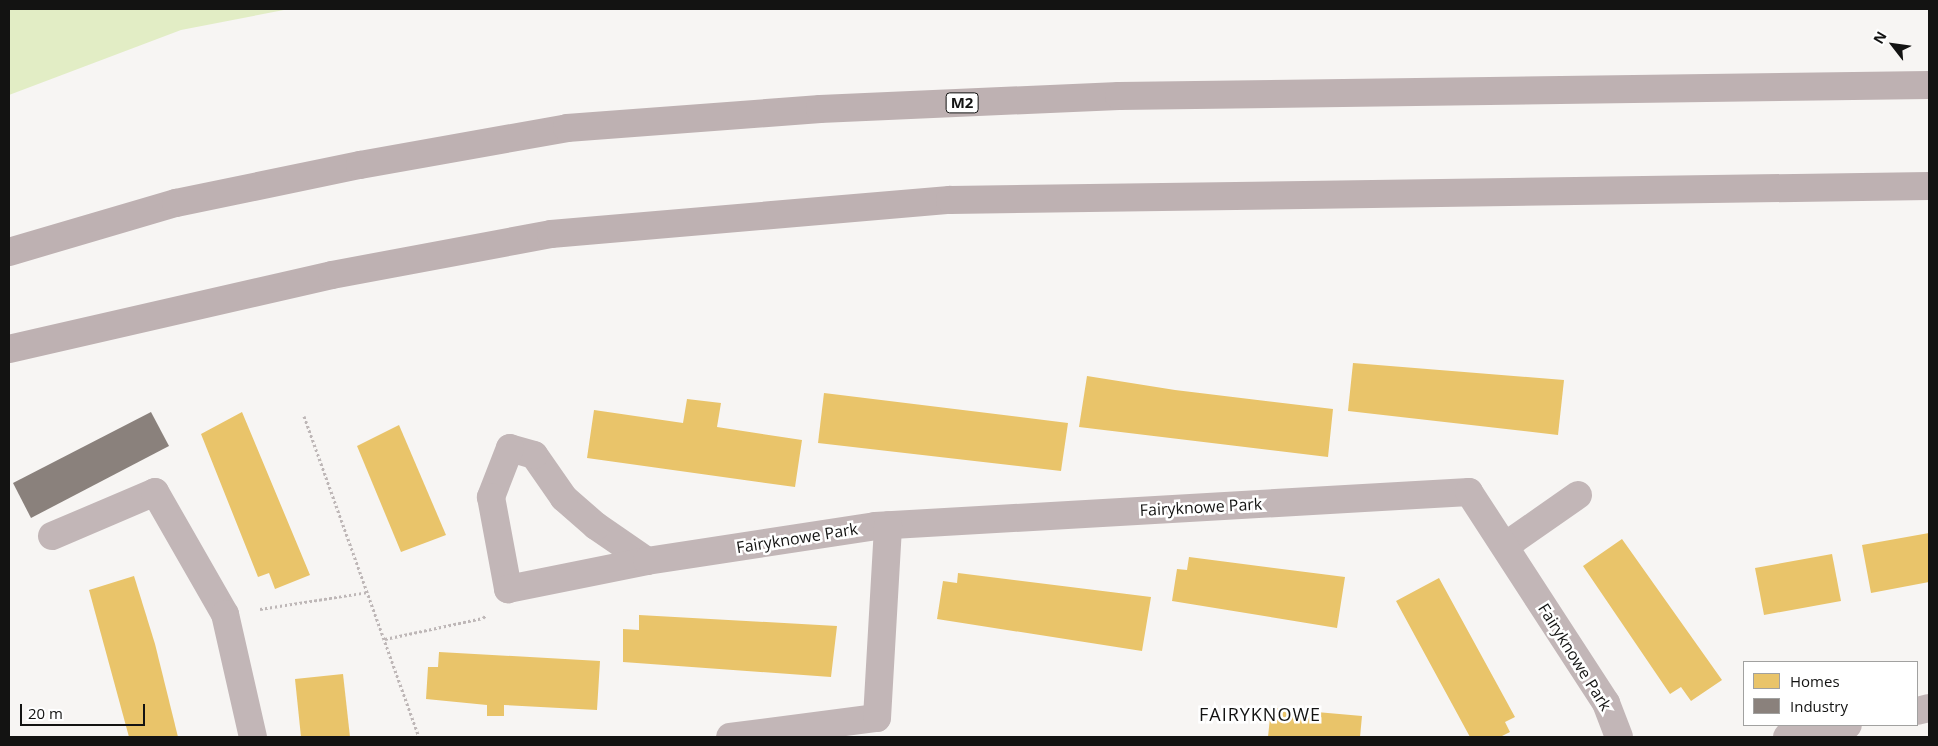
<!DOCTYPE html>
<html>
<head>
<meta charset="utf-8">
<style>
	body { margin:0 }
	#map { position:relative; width:1938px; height:746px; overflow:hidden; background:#f7f5f3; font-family:"Open Sans",sans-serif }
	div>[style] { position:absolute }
	.green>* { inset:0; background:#e2edc5 }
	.homes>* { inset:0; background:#e9c46a }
	.industry>* { inset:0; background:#8a817c }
	.path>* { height:3px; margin-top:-1.5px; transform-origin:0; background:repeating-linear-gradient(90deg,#beb7b7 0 2.5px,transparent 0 5px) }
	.minor>* { height:28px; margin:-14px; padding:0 14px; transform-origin:14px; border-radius:14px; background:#c2b6b7 }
	.highway>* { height:28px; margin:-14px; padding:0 14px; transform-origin:14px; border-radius:14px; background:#beb1b2 }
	span { translate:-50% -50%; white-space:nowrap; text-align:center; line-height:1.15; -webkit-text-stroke:5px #fff; paint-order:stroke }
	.shield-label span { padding:1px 4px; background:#fff; border:1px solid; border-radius:4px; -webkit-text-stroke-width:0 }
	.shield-label { font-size:15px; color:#131312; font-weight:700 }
	.street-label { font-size:16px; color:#131312 }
	.neighbourhood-label { font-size:18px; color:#131312; letter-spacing:1px }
	.frame { position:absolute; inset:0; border:10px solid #131312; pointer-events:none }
	.legend { position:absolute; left:1743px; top:661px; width:175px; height:65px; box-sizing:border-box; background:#fff; border:1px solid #a1a1a0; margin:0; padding:6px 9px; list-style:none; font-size:15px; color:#131312 }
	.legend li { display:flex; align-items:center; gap:10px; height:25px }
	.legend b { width:25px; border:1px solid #a1a1a0 }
	.north { position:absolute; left:1868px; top:20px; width:50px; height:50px; -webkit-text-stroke:4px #fff; paint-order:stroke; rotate:300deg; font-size:14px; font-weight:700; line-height:20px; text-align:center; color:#131312 }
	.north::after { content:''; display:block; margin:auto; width:18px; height:22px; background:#131312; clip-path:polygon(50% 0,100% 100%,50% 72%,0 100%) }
	.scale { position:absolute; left:20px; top:704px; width:125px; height:22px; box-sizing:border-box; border:2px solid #131312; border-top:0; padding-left:6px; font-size:15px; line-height:18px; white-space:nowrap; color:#131312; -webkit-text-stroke:4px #fff; paint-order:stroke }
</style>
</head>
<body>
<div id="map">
	<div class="green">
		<i style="clip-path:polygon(9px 9px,289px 9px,181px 30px,9px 95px)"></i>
	</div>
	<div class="homes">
		<i style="clip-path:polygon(1353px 363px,1564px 380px,1558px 435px,1348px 411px)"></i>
		<i style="clip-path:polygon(1087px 376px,1175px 390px,1333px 409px,1328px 457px,1079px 427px)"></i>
		<i style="clip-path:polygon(824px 393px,1068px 423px,1061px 471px,818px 443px)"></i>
		<i style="clip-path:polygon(687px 399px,721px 403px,717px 427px,802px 440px,795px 487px,587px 458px,594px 410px,683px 423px)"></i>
		<i style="clip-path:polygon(242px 412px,310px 575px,275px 589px,269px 573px,258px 577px,201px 434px)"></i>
		<i style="clip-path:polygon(399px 425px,446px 535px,401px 552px,357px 446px)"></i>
		<i style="clip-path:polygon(1929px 533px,1929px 582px,1871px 593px,1862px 545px)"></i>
		<i style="clip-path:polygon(1622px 539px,1722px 680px,1691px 701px,1681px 687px,1670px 694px,1583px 566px)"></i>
		<i style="clip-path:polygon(1832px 554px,1841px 601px,1764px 615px,1755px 568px)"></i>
		<i style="clip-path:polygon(1189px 557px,1345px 577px,1337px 628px,1172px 601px,1177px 569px,1187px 570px)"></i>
		<i style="clip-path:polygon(958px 573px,1151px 597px,1142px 651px,937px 619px,943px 581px,957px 583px)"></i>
		<i style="clip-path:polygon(134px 576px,155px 644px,178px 737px,129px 737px,89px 590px)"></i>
		<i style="clip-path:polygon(1439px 578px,1515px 717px,1505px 722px,1510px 732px,1500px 737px,1470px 737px,1396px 601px)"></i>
		<i style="clip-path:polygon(639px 615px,837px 626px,831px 677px,623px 662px,623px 629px,639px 630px)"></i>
		<i style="clip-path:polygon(439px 652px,600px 661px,597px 710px,504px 705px,504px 716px,487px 716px,487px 705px,426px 699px,428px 667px,438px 667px)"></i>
		<i style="clip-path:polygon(343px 674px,350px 737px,301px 737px,295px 679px)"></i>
		<i style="clip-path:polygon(1271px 708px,1362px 716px,1360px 737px,1268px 737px)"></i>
	</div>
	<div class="industry">
		<i style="clip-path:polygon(151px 412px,169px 446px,31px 518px,13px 483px)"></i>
	</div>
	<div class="path">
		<i style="left:304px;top:416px;width:341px;rotate:70.3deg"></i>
		<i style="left:260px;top:609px;width:109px;rotate:-8.9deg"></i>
		<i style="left:385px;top:639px;width:100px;rotate:-12.1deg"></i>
		<i style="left:483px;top:618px;width:4px;rotate:-45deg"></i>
	</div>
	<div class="minor">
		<i style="left:52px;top:536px;width:112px;rotate:-23.1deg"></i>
		<i style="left:155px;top:492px;width:141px;rotate:60.2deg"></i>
		<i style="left:225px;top:614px;width:126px;rotate:77.2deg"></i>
		<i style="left:1505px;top:546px;width:89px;rotate:-34.9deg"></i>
		<i style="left:647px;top:561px;width:62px;rotate:-145.5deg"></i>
		<i style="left:596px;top:526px;width:43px;rotate:-138.8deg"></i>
		<i style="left:564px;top:498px;width:52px;rotate:-124.9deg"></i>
		<i style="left:534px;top:455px;width:25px;rotate:-164deg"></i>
		<i style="left:510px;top:448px;width:53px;rotate:111.2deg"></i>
		<i style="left:491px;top:497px;width:94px;rotate:79.5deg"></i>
		<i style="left:508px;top:589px;width:142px;rotate:-11.4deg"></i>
		<i style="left:647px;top:561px;width:231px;rotate:-8.7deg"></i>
		<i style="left:875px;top:526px;width:595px;rotate:-3.28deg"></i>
		<i style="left:1469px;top:492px;width:252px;rotate:57deg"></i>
		<i style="left:1606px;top:703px;width:36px;rotate:69deg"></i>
		<i style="left:1917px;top:711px;width:12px;rotate:-14deg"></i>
		<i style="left:730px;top:737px;width:148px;rotate:-7.4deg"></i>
		<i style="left:877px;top:718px;width:193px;rotate:-86.7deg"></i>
		<i style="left:1787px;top:737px;width:62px;rotate:-11.1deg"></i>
	</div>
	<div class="highway">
		<i style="left:9px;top:252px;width:174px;rotate:-16.4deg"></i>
		<i style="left:176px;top:203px;width:188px;rotate:-11.7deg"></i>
		<i style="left:360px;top:165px;width:210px;rotate:-10.1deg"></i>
		<i style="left:567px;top:128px;width:254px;rotate:-4.3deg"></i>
		<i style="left:820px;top:109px;width:299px;rotate:-2.5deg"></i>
		<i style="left:1119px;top:96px;width:810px;rotate:-0.78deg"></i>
		<i style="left:9px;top:349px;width:331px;rotate:-12.9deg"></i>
		<i style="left:332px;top:275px;width:223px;rotate:-10.6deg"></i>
		<i style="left:551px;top:234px;width:400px;rotate:-4.9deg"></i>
		<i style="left:950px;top:200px;width:979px;rotate:-0.82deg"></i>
	</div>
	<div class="shield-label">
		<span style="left:962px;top:103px">M2</span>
	</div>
	<div class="street-label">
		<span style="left:1201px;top:507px;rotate:-3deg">Fairyknowe Park</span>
		<span style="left:797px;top:538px;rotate:-9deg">Fairyknowe Park</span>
		<span style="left:1575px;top:657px;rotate:58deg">Fairyknowe Park</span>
	</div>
	<div class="neighbourhood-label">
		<span style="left:1260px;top:714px">FAIRYKNOWE</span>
	</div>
	<div class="frame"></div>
	<ul class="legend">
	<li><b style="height:14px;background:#e9c46a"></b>Homes</li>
	<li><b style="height:14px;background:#8a817c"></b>Industry</li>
	</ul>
	<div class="north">N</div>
	<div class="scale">20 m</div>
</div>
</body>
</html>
